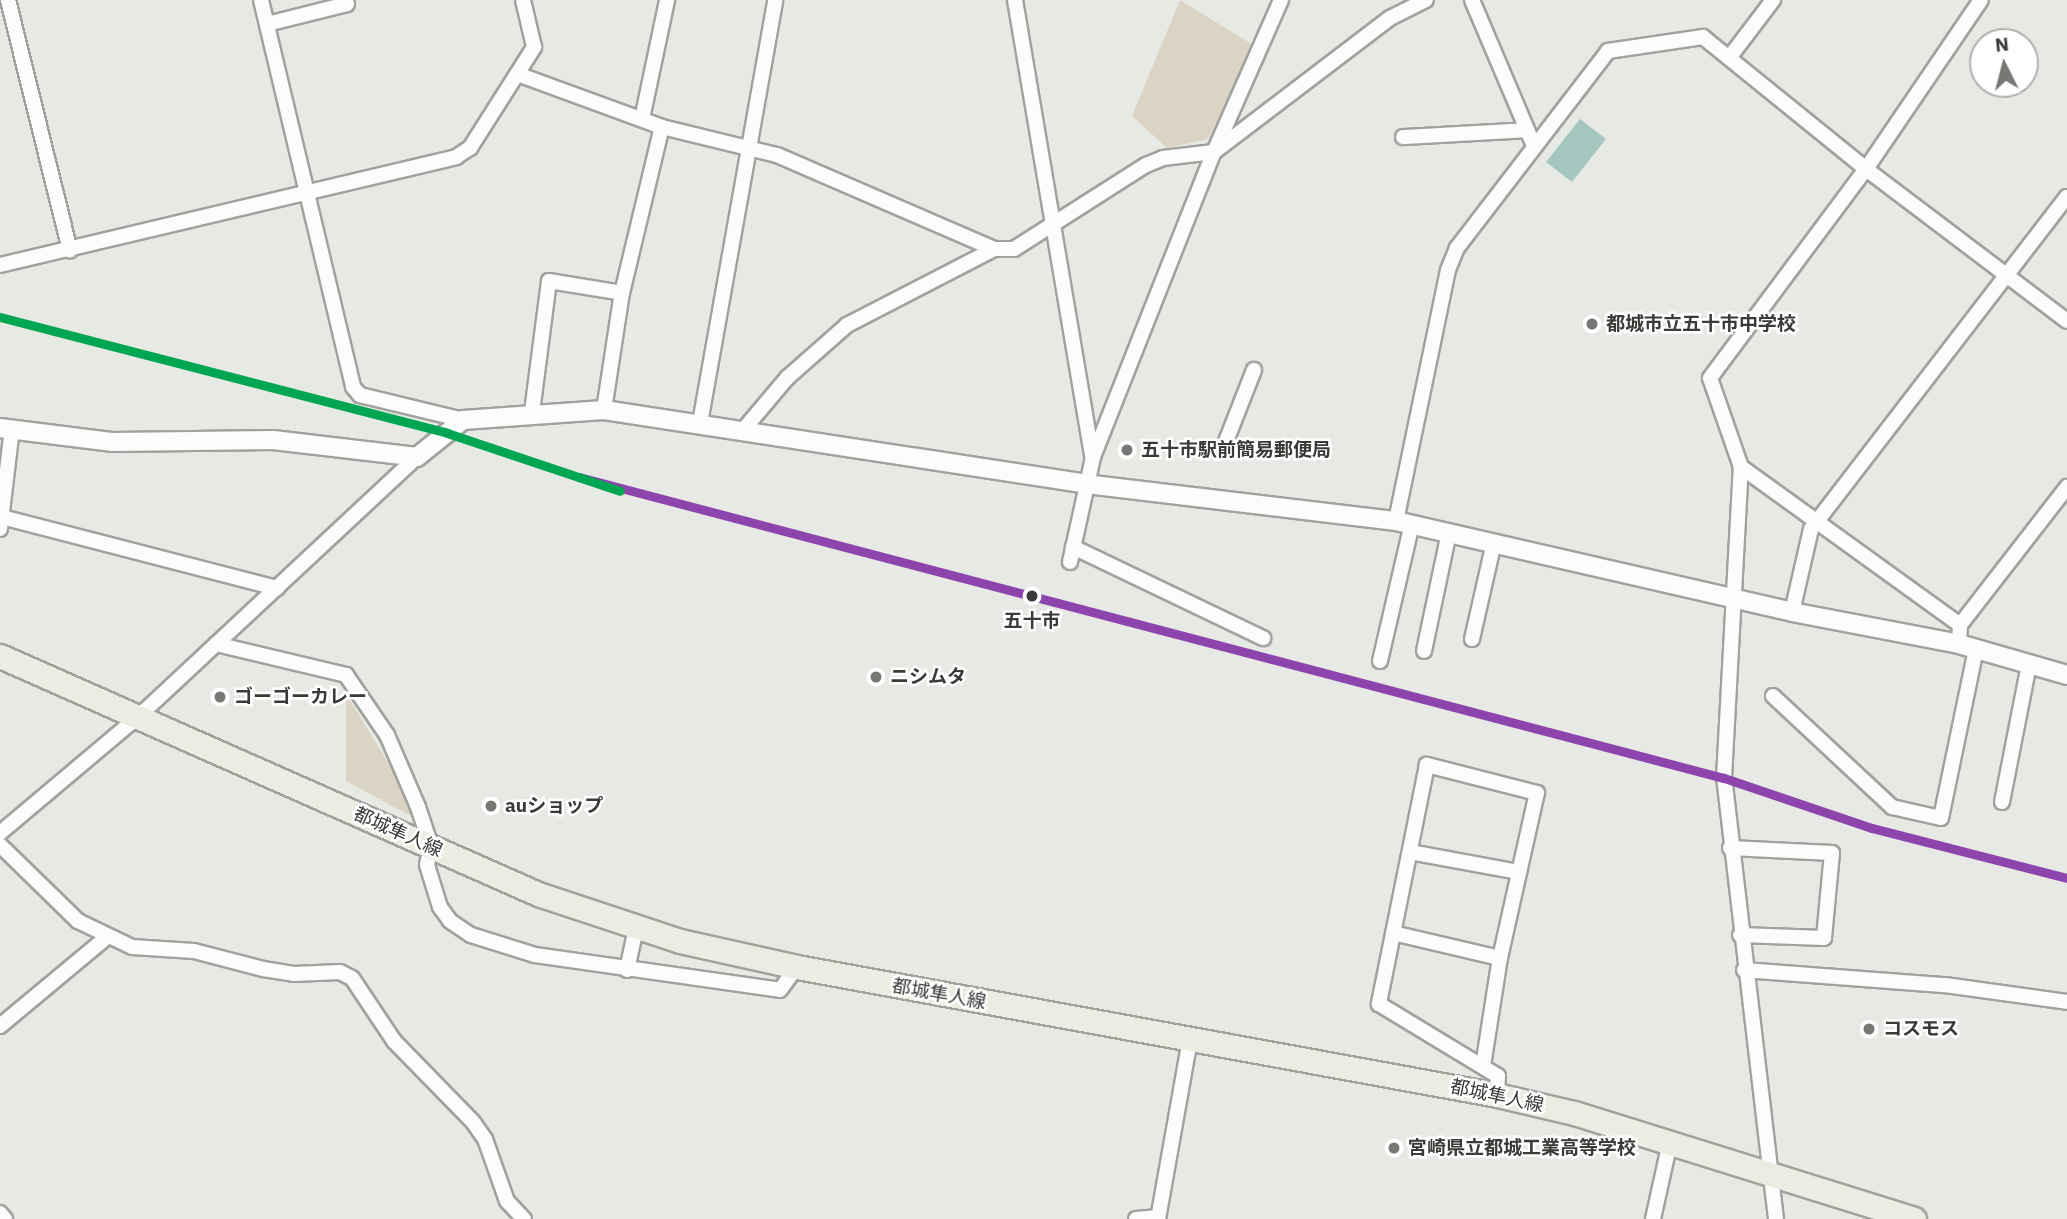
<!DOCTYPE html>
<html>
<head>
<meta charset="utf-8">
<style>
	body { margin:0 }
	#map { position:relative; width:2067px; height:1219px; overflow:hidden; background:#e7eae4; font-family:"IBM Plex Sans","Noto Sans JP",sans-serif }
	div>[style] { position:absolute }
	.green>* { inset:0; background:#dbd4c5 }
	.water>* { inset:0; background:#a4c6bf }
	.roads { filter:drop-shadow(2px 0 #a0a29e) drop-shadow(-2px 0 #a0a29e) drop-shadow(0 2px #a0a29e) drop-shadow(0 -2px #a0a29e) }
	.minor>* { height:14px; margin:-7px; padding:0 7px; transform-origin:7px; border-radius:7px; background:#fbfcfb }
	.tertiary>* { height:18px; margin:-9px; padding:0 9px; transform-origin:9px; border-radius:9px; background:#fbfcfb }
	.primary>* { height:23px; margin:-11.5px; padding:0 11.5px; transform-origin:11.5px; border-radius:11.5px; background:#ecece3 }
	.rail-1>* { height:9px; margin:-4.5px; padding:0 4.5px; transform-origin:4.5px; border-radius:4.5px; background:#8e44ad }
	.rail-2>* { height:9px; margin:-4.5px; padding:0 4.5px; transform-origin:4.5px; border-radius:4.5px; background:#00a651 }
	.dots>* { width:19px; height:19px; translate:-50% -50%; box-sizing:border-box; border:4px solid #fff; border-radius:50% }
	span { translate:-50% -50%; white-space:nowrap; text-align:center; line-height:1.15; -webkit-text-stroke:5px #fff; paint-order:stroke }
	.poi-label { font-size:19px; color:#393b37; font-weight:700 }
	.left { translate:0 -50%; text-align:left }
	.stop-label { font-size:19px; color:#393b37; font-weight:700 }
	.street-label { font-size:19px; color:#393b37 }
	.north { position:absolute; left:1969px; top:28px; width:70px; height:70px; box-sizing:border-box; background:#fff; border:2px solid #b0b1af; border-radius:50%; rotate:354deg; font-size:19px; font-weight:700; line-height:28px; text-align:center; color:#393b37 }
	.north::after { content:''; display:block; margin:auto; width:24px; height:32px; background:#767874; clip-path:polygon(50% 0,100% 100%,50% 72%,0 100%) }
</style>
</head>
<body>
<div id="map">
	<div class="green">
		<i style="clip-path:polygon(1180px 0,1253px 45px,1208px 139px,1167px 148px,1132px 116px)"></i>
		<i style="clip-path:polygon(346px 694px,404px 789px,411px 816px,346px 781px)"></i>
	</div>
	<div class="water">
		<i style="clip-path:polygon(1580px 119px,1606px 139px,1572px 182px,1546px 162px)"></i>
	</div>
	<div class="roads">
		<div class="minor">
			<i style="left:8px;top:0;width:258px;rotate:76.1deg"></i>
			<i style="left:261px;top:0;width:398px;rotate:76.6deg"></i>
			<i style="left:353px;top:387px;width:11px;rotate:49deg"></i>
			<i style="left:360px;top:395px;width:106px;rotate:13.6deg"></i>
			<i style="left:1015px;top:0;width:462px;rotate:80.4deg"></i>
			<i style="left:1472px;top:0;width:159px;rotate:67deg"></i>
			<i style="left:267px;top:24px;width:82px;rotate:-14deg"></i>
			<i style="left:347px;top:4px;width:4px;rotate:-104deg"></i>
			<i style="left:1729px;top:58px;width:73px;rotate:-52.8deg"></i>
			<i style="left:520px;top:75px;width:151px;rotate:20.1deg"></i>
			<i style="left:662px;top:127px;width:118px;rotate:13.7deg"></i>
			<i style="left:777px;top:155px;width:236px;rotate:23.4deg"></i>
			<i style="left:994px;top:249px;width:20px"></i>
			<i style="left:1014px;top:249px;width:156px;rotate:-32.5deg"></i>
			<i style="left:1146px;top:165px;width:18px;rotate:-22deg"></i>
			<i style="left:1163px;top:158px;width:51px;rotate:-6.7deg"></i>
			<i style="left:1214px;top:152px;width:221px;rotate:-37.3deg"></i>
			<i style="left:1390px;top:18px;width:40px;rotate:-26.6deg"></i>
			<i style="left:642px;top:119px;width:122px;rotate:-78.1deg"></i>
			<i style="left:1403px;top:137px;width:124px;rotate:-3.2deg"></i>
			<i style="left:0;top:265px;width:469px;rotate:-13.3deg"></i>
			<i style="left:456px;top:157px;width:17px;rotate:-33deg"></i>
			<i style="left:470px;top:148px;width:120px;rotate:-57.6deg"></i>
			<i style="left:534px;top:47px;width:48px;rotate:-103.2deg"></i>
			<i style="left:604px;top:410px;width:118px;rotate:-81.3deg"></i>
			<i style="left:622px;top:293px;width:171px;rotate:-76.5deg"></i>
			<i style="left:532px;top:412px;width:132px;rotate:-82.6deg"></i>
			<i style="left:549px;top:281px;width:74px;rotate:9.3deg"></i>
			<i style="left:700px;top:423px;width:430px;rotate:-79.9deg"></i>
			<i style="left:744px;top:429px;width:68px;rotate:-49.8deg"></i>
			<i style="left:788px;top:377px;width:79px;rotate:-41.4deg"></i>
			<i style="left:847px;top:325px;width:165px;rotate:-27.3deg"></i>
			<i style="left:1223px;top:449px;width:85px;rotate:-68.6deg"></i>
			<i style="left:1741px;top:467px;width:270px;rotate:35.8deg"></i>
			<i style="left:1960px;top:625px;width:19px;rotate:93deg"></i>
			<i style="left:2px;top:517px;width:284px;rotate:14.5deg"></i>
			<i style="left:1396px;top:521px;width:256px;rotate:-78.3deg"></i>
			<i style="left:1448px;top:270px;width:24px;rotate:-68deg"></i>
			<i style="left:1457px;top:248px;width:248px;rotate:-52.5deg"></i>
			<i style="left:1608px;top:51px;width:96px;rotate:-8.4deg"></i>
			<i style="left:1703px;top:37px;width:210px;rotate:39deg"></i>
			<i style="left:1866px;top:169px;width:252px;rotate:37.1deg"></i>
			<i style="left:0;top:529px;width:101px;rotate:-83.2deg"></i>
			<i style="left:1073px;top:547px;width:211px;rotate:25.6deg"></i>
			<i style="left:1070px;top:562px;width:107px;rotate:-77.6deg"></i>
			<i style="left:1093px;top:457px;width:328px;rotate:-68.4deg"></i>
			<i style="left:1214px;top:152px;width:166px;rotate:-66.2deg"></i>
			<i style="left:1792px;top:612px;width:85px;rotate:-77.1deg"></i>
			<i style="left:1811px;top:529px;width:419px;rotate:-52.4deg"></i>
			<i style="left:1960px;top:625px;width:175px;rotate:-52.2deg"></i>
			<i style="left:1472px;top:639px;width:99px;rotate:-77.2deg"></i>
			<i style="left:216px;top:644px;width:134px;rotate:13.4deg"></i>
			<i style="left:346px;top:675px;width:73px;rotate:55.7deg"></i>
			<i style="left:387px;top:735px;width:78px;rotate:66.7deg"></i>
			<i style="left:418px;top:807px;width:41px;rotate:71.6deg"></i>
			<i style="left:431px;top:846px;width:19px;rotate:102deg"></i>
			<i style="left:427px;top:865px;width:44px;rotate:72.8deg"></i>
			<i style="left:440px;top:907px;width:17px;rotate:54deg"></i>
			<i style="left:450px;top:921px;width:25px;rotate:34deg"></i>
			<i style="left:471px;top:935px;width:67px;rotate:17.4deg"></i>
			<i style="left:535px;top:955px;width:247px;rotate:8.1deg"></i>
			<i style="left:780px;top:990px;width:29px;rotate:-54deg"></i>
			<i style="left:1424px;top:651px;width:122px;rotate:-78.1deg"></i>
			<i style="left:1380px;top:661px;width:141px;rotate:-76.9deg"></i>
			<i style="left:1773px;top:696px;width:163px;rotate:43deg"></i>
			<i style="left:1892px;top:807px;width:50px;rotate:12.7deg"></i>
			<i style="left:1941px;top:818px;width:173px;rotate:-78.3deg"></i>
			<i style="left:2002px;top:802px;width:140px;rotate:-78.9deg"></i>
			<i style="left:0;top:833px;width:182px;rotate:-40.1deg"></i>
			<i style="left:139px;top:716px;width:380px;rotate:-43deg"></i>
			<i style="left:0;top:845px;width:109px;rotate:44.3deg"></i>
			<i style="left:78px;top:921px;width:60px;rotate:25.7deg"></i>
			<i style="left:132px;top:947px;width:62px;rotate:3.7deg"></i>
			<i style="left:194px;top:951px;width:71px;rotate:14.6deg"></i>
			<i style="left:263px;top:969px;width:31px;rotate:9deg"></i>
			<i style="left:294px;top:974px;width:46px;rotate:-2.5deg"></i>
			<i style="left:340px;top:972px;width:13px;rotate:27deg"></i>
			<i style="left:352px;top:978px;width:76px;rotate:56.3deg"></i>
			<i style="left:394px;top:1041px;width:113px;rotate:45.7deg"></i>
			<i style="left:473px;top:1122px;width:21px;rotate:55deg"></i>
			<i style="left:485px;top:1139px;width:66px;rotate:70.5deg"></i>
			<i style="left:507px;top:1201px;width:25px;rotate:47deg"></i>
			<i style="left:1730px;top:848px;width:102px;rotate:2.8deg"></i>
			<i style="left:1832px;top:853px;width:85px;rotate:95.4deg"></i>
			<i style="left:1824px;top:938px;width:84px;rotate:-178deg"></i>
			<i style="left:1410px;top:852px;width:111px;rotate:10.4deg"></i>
			<i style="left:1393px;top:933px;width:110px;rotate:13.2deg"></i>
			<i style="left:627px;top:970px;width:43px;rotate:-77.9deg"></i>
			<i style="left:1744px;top:970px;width:202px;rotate:4.3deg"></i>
			<i style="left:1945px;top:985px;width:123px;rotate:7.9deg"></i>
			<i style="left:0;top:1026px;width:139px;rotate:-39.8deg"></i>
			<i style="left:1483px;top:1066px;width:109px;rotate:-81.1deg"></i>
			<i style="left:1500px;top:958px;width:169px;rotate:-77.4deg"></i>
			<i style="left:1537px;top:793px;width:114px;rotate:-165.7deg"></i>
			<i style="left:1427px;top:765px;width:244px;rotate:101.4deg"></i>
			<i style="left:1379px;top:1004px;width:139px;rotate:31.2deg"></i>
			<i style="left:1498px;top:1076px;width:19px;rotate:93deg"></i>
			<i style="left:0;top:1213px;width:8px;rotate:50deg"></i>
			<i style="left:1136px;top:1219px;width:22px;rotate:-5deg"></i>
			<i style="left:1158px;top:1219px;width:183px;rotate:-79.9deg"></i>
			<i style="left:1653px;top:1219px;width:75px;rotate:-77.6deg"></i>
			<i style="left:1776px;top:1219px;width:444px;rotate:-96.7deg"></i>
			<i style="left:1724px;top:778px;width:311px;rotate:-86.9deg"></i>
			<i style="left:1741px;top:467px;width:94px;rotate:-109.2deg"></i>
			<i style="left:1710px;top:378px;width:261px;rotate:-53.3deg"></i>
			<i style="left:1866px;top:169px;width:204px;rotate:-55.8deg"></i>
		</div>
		<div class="tertiary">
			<i style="left:0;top:428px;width:114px;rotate:7.1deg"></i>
			<i style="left:113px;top:442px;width:160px;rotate:-0.7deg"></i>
			<i style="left:273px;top:440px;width:145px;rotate:6.7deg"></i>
			<i style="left:417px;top:457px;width:59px;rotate:-38.8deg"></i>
			<i style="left:463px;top:420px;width:141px;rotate:-4.1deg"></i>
			<i style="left:604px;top:410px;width:487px;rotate:8.7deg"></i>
			<i style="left:1085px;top:484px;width:313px;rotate:6.8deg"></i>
			<i style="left:1396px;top:521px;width:406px;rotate:12.9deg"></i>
			<i style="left:1792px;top:612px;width:170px;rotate:10.8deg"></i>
			<i style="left:1959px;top:644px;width:112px;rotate:16deg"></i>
		</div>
		<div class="primary">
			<i style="left:0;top:656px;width:588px;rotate:23.86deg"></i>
			<i style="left:538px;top:894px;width:150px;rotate:18.3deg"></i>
			<i style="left:680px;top:941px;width:120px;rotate:12.5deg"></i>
			<i style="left:797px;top:967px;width:712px;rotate:10.36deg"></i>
			<i style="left:1497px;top:1095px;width:79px;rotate:13.2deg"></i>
			<i style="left:1574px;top:1113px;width:356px;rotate:17.3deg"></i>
		</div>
	</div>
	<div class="rail-1">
		<i style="left:579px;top:477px;width:1184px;rotate:14.73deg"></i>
		<i style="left:1724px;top:778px;width:156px;rotate:18.7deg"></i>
		<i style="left:1872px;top:828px;width:201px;rotate:14.4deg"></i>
	</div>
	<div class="rail-2">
		<i style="left:0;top:317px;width:462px;rotate:14.5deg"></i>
		<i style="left:447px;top:433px;width:182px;rotate:18.5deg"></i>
	</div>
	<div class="dots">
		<i style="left:1592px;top:324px;background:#767874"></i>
		<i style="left:1127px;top:450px;background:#767874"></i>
		<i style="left:1032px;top:596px;background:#393b37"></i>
		<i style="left:876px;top:677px;background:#767874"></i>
		<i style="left:220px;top:697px;background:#767874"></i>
		<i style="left:491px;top:806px;background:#767874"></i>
		<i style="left:1869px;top:1029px;background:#767874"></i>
		<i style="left:1394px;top:1148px;background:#767874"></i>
	</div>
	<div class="poi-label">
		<span class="left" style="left:1606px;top:324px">都城市立五十市中学校</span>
		<span class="left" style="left:1141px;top:450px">五十市駅前簡易郵便局</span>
		<span class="left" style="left:890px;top:677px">ニシムタ</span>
		<span class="left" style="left:234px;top:697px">ゴーゴーカレー</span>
		<span class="left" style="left:505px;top:806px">auショップ</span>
		<span class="left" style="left:1883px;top:1029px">コスモス</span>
		<span class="left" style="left:1408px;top:1148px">宮崎県立都城工業高等学校</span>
	</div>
	<div class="stop-label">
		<span style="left:1032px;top:621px">五十市</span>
	</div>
	<div class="street-label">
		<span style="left:398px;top:832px;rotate:24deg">都城隼人線</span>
		<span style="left:939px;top:994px;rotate:10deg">都城隼人線</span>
		<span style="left:1497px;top:1096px;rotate:12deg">都城隼人線</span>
	</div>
	<div class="north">N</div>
</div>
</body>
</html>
